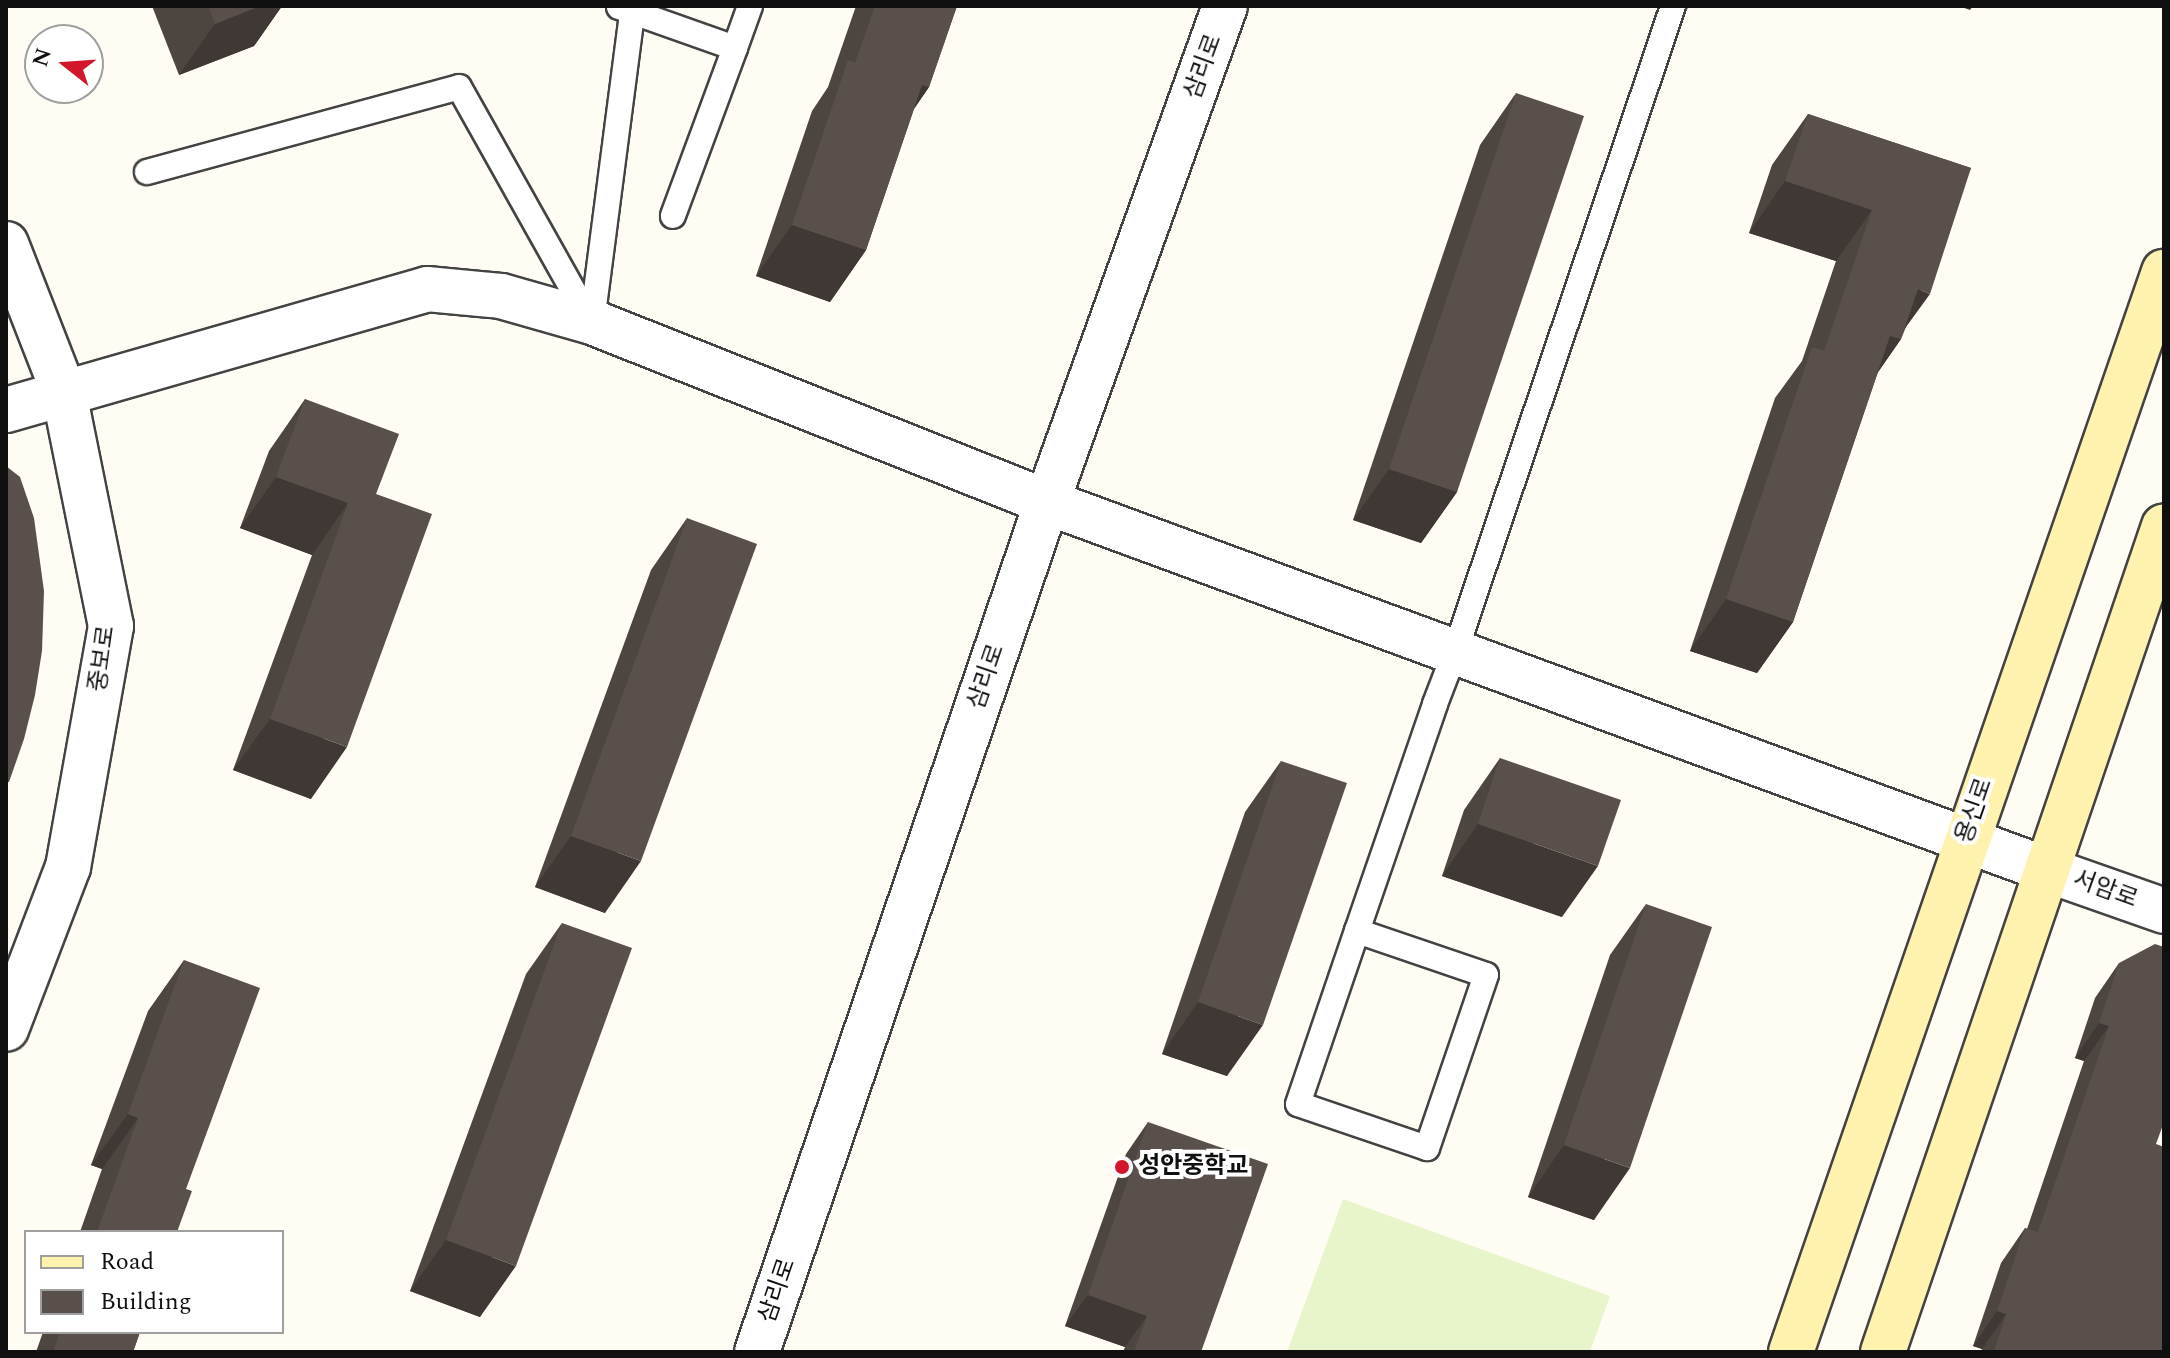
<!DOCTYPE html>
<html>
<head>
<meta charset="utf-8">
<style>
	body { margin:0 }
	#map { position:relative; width:2170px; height:1358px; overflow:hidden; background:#fffcf3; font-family:Spectral,"Noto Sans KR",serif }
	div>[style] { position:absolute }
	.pitch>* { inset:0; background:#e8f5ca }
	.roads { filter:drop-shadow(2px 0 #434343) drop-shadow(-2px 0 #434343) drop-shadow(0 2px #434343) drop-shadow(0 -2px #434343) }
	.service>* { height:24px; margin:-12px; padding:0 12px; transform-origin:12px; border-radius:12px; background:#fff }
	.minor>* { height:44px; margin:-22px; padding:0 22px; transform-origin:22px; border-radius:22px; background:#fff }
	.tertiary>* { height:44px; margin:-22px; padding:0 22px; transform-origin:22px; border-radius:22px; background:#fff }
	.secondary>* { height:44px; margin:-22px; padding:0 22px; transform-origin:22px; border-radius:22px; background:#fff2ae }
	.wall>* { inset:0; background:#4d4540 }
	.shaded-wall>* { inset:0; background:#3f3834 }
	.building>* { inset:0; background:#5a504b }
	.dots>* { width:22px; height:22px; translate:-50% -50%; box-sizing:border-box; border:4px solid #fff; border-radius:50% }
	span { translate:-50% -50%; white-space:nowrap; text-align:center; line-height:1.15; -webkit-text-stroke:8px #fff; paint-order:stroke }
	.street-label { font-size:24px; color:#101010 }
	.poi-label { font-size:24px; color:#101010; font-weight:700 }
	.left { translate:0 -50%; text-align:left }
	.frame { position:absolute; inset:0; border:8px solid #101010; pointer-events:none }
	.legend { position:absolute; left:24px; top:1230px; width:260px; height:104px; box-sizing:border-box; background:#fff; border:2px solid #9f9f9f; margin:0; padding:10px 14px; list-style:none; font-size:24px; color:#101010 }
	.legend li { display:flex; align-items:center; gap:16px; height:40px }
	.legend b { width:40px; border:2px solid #9f9f9f }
	.north { position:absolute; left:24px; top:24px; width:80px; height:80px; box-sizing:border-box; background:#fff; border:2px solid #9f9f9f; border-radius:50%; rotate:287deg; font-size:22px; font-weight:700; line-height:32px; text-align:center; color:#101010 }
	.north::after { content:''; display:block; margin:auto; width:28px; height:36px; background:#d11729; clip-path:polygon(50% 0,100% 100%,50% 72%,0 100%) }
</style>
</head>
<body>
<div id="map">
	<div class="pitch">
		<i style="clip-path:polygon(1343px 1199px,1610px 1296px,1590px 1352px,1287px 1352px)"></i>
	</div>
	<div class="roads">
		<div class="service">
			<i style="left:619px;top:7px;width:123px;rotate:19.5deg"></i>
			<i style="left:735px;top:48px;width:179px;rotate:110.3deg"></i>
			<i style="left:735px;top:48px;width:45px;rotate:-70.3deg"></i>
			<i style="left:147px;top:172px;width:323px;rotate:-15.2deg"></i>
			<i style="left:459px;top:87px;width:267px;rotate:60.7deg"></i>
			<i style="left:592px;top:322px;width:319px;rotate:-82.6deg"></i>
			<i style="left:1357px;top:931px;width:136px;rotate:18.8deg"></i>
			<i style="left:1486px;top:975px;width:183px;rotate:108.8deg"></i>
			<i style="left:1427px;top:1148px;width:136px;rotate:-161.2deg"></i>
			<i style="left:1298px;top:1104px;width:183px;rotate:-71.2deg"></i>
			<i style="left:1357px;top:931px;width:240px;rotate:-71deg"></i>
			<i style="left:1435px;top:704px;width:56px;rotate:-69deg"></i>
			<i style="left:1455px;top:652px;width:682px;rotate:-71.35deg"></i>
		</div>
		<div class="minor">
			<i style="left:6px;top:410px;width:438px;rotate:-16deg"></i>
			<i style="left:427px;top:289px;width:74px;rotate:5.4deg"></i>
			<i style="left:501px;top:296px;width:95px;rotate:15.9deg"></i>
			<i style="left:592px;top:322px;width:489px;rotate:21.6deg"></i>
			<i style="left:1047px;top:502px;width:1063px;rotate:20.19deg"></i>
		</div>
		<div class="tertiary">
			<i style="left:6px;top:244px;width:160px;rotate:68.7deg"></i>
			<i style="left:64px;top:393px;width:238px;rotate:78.6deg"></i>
			<i style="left:111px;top:626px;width:245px;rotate:100.1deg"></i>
			<i style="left:68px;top:867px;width:173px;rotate:110.9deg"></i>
			<i style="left:2045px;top:869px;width:126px;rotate:19.4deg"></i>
			<i style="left:757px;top:1352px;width:898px;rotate:-71.16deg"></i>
			<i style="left:1047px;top:502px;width:527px;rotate:-70.26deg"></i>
		</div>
		<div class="secondary">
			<i style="left:1791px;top:1352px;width:1143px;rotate:-70.95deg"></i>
			<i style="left:1883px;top:1352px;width:872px;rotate:-71.21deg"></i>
		</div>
	</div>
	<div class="wall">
		<i style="clip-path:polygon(152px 6px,282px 6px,254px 46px,179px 75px)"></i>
		<i style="clip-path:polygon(856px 6px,957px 6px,929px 87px,914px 109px,866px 250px,830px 302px,756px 276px,812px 111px,828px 87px)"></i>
		<i style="clip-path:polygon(1516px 93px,1457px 492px,1421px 543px,1353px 520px,1480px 145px)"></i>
		<i style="clip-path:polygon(1808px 114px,1971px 168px,1901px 339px,1878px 372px,1793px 622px,1757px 673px,1690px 651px,1775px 398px,1802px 361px,1836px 261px,1749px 233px,1772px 165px)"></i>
		<i style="clip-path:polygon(305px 399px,376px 494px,311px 799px,233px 770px,312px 555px,240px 528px,269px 451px)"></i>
		<i style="clip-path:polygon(687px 518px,605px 913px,535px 887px,651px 570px)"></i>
		<i style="clip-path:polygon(1500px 758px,1562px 917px,1442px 876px,1464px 810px)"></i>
		<i style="clip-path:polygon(1281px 761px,1227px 1076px,1162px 1054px,1245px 812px)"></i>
		<i style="clip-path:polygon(1646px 904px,1594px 1220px,1528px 1197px,1610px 955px)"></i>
		<i style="clip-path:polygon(562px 923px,480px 1317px,410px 1291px,526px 974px)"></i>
		<i style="clip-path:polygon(184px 960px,186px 1189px,177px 1232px,80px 1232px,102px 1169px,91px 1165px,148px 1011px)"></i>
		<i style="clip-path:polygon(2119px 963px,2156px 1144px,2164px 1352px,1981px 1352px,1982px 1349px,1973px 1346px,2001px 1263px,2025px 1228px,2027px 1229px,2084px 1061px,2075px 1058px,2095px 998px)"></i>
		<i style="clip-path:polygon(1148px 1122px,1201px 1352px,1123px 1352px,1125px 1347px,1065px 1326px,1126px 1154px)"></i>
		<i style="clip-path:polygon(43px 1332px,140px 1332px,133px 1352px,36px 1352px)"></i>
	</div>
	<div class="shaded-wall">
		<i style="clip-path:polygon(260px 6px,282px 6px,254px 46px,179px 75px,215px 24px)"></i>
		<i style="clip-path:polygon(1959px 6px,1973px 6px,1970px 10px)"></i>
		<i style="clip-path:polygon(922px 85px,929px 87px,893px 139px)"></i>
		<i style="clip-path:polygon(1785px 181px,1872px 210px,1836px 261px,1749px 233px)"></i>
		<i style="clip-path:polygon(792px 225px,866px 250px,830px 302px,756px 276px)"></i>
		<i style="clip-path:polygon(1918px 289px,1930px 294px,1898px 338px,1901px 339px,1865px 391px,1854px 387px)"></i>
		<i style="clip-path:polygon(1389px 469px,1457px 492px,1421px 543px,1353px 520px)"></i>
		<i style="clip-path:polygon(276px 477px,348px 503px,312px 555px,240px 528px)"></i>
		<i style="clip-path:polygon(1726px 599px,1793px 622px,1757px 673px,1690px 651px)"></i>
		<i style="clip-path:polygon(270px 719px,347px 747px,311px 799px,233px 770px)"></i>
		<i style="clip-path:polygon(1478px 824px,1598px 866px,1562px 917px,1442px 876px)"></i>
		<i style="clip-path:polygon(571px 836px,641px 861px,605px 913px,535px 887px)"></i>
		<i style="clip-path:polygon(1198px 1002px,1263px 1025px,1227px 1076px,1162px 1054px)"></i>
		<i style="clip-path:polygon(2099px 1023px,2109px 1026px,2084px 1061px,2075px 1058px)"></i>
		<i style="clip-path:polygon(128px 1114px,138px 1118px,102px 1169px,91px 1165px)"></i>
		<i style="clip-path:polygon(1564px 1145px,1630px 1168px,1594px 1220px,1528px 1197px)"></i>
		<i style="clip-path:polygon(446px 1240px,516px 1266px,480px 1317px,410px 1291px)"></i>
		<i style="clip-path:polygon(1088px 1295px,1147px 1316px,1125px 1347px,1065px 1326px)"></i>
		<i style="clip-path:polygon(1997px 1311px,2006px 1314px,1982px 1349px,1973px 1346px)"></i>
	</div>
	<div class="building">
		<i style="clip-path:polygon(208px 6px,260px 6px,215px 24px)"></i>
		<i style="clip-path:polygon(875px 6px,957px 6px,929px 87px,922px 85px,866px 250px,792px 225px,848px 60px,855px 63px)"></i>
		<i style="clip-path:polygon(1516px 93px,1584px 116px,1457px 492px,1389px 469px)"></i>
		<i style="clip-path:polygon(1808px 114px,1971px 168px,1930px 294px,1918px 289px,1901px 339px,1890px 336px,1793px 622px,1726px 599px,1812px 347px,1824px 351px,1872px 210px,1785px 181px)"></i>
		<i style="clip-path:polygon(305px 399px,399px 434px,376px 494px,432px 514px,347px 747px,270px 719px,348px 503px,276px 477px)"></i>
		<i style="clip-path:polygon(6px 466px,20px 477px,34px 518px,44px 591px,42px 651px,35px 695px,24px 739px,9px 782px,6px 782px)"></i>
		<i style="clip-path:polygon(687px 518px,757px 544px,641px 861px,571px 836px)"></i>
		<i style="clip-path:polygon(1500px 758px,1621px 800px,1598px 866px,1478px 824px)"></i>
		<i style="clip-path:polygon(1281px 761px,1347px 783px,1263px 1025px,1198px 1002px)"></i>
		<i style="clip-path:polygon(1646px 904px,1712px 927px,1630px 1168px,1564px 1145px)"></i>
		<i style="clip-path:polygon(562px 923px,632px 948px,516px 1266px,446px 1240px)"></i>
		<i style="clip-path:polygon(2155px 944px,2164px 947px,2164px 1122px,2156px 1144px,2164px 1147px,2164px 1352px,1994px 1352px,2006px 1314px,1997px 1311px,2025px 1228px,2038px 1232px,2109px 1026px,2099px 1023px,2119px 963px)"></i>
		<i style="clip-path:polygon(184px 960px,260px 988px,186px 1189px,192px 1191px,177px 1232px,97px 1232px,138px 1118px,128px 1114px)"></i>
		<i style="clip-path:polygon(1148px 1122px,1268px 1164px,1201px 1352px,1134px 1352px,1147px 1316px,1088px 1295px)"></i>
		<i style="clip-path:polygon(60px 1332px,140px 1332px,133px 1352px,53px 1352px)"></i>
	</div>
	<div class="dots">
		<i style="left:1122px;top:1167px;background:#d11729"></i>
	</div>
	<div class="street-label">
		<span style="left:1204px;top:67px;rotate:-70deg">삼리로</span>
		<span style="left:103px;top:659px;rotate:-82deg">중보로</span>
		<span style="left:987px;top:677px;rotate:-71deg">삼리로</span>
		<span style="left:1975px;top:811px;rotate:-71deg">용신로</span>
		<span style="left:2105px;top:890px;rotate:20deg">서암로</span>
		<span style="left:778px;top:1291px;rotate:-71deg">삼리로</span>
	</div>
	<div class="poi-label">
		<span class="left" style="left:1138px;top:1167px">성안중학교</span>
	</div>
	<div class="frame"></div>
	<ul class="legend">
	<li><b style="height:10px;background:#fff2ae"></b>Road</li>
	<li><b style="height:22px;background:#5a504b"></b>Building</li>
	</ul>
	<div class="north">N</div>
</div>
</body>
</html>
